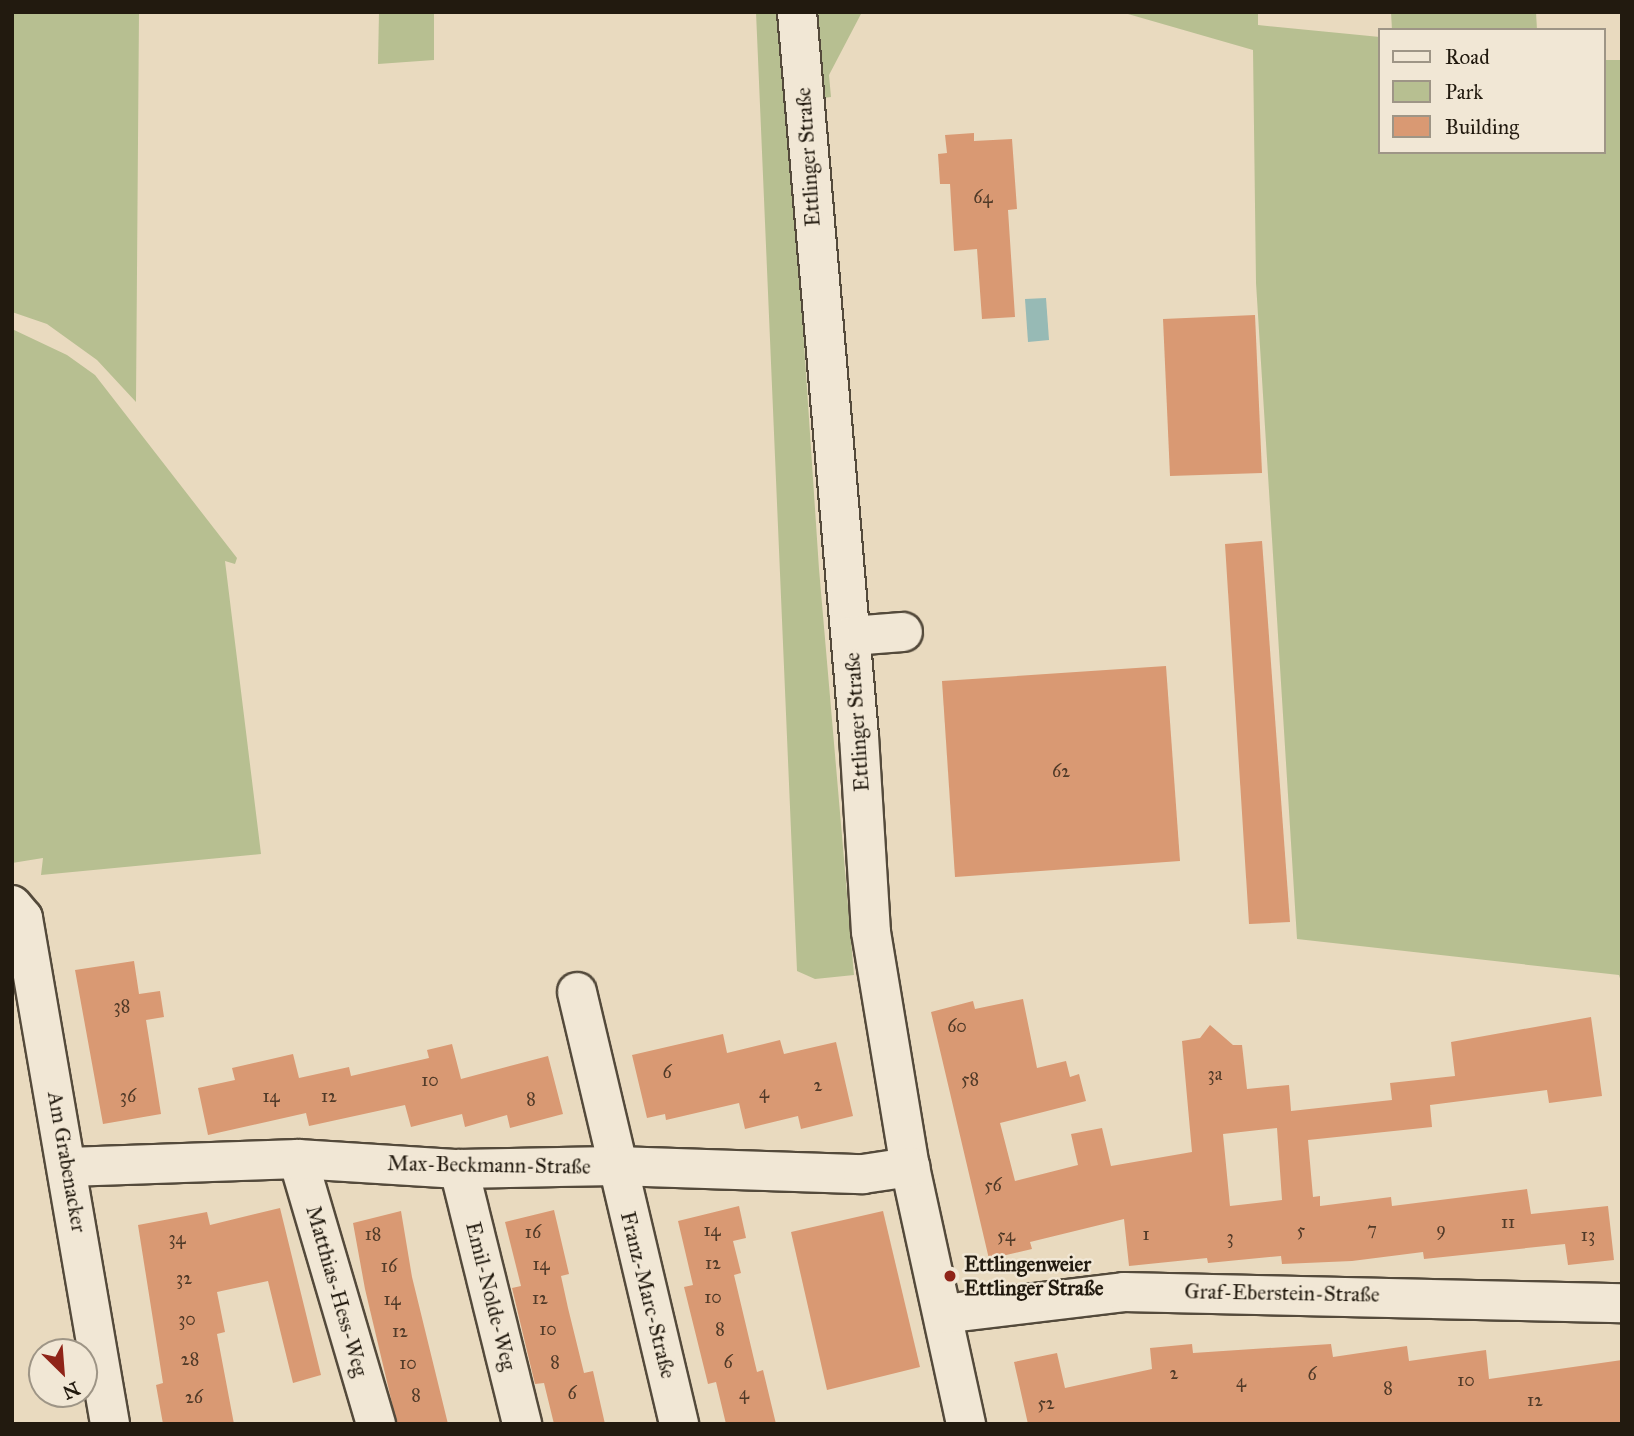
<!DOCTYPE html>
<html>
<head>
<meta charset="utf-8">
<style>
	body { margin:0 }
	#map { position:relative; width:1634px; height:1436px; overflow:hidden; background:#e9dabf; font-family:"IM FELL Great Primer",serif }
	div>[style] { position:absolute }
	.green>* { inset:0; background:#b7bf91 }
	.water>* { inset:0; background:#97bab5 }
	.building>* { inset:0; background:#d99973 }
	.roads { filter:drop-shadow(2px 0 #544a3b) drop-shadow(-2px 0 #544a3b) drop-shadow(0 2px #544a3b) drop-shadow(0 -2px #544a3b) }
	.minor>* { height:38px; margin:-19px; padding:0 19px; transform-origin:19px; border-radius:19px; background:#f1e7d5 }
	.dots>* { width:19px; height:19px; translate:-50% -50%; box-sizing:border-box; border:4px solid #f1e7d5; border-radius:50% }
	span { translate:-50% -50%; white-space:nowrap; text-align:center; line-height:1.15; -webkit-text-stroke:5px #f1e7d5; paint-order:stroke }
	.number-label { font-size:18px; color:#503a28 }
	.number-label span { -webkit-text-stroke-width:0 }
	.street-label { font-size:21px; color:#221a0f }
	.poi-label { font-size:21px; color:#221a0f; font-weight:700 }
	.left { translate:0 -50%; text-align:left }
	.frame { position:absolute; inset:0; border:14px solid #221a0f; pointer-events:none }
	.legend { position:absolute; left:1378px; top:28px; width:228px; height:126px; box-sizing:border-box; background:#f1e7d5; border:2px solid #9e9586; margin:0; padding:9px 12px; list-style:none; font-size:21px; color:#221a0f }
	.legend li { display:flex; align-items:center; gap:14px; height:35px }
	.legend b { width:35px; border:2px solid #9e9586 }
	.north { position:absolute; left:28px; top:1338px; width:70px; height:70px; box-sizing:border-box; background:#f1e7d5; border:2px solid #9e9586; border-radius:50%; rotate:155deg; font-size:19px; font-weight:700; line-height:28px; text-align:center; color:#221a0f }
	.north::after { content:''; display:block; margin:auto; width:24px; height:32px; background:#8f2418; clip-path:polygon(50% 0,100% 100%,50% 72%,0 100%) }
</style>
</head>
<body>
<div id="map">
	<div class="green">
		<i style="clip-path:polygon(12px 12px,139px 12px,136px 402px,97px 360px,47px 324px,12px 312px)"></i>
		<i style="clip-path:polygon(379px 12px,434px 12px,434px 60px,378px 64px)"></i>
		<i style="clip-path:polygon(756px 12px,782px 12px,819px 569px,854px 975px,815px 979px,797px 971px)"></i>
		<i style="clip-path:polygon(815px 12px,862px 12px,829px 75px,831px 97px,823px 98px)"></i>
		<i style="clip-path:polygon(1121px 12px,1258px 12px,1258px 25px,1380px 37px,1380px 152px,1604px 152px,1604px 60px,1622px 60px,1622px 985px,1619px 975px,1297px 939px,1256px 283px,1253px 50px)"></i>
		<i style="clip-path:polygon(1391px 12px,1536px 12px,1537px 30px,1392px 30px)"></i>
		<i style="clip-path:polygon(12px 329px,67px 355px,95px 375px,237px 558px,235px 564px,225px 561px,261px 854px,41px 875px,43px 858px,12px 863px)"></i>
	</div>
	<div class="water">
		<i style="clip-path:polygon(1046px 298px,1049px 340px,1028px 342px,1025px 299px)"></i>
	</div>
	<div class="building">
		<i style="clip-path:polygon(974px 133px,974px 141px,1012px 139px,1017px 209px,1008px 210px,1015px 317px,982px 319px,977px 249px,954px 251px,950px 184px,940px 184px,938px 154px,947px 153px,945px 135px)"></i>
		<i style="clip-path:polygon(1255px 315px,1262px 473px,1170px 476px,1163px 319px)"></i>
		<i style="clip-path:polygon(1262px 541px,1290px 922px,1249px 924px,1225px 544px)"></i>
		<i style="clip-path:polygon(1166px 666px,1180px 861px,955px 877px,942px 681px)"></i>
		<i style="clip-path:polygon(134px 961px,139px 994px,160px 991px,164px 1017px,146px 1020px,161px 1114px,103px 1124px,75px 970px)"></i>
		<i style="clip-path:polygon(evenodd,1023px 999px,1037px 1068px,1066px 1061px,1070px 1077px,1079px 1074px,1086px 1101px,1000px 1123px,1015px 1181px,1078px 1165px,1071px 1134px,1102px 1128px,1111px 1166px,1192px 1152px,1182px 1041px,1200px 1038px,1210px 1025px,1233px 1045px,1242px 1045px,1247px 1089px,1289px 1085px,1291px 1111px,1392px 1100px,1390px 1083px,1455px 1076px,1451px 1042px,1591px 1017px,1602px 1096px,1549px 1103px,1547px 1090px,1430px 1105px,1432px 1127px,1308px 1140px,1313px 1197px,1320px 1196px,1320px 1206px,1391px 1197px,1392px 1206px,1527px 1189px,1531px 1214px,1608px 1206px,1614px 1260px,1568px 1265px,1565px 1244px,1424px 1259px,1423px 1252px,1352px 1261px,1282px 1264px,1281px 1256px,1208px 1263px,1207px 1258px,1129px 1266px,1124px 1219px,1030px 1242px,1032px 1249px,989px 1259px,931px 1012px,973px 1001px,975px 1009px,1023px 999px,1277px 1128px,1282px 1200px,1230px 1206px,1223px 1134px,1277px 1128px)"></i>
		<i style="clip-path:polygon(723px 1034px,727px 1053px,780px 1040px,784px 1054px,836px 1042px,853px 1116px,801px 1129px,798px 1116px,745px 1129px,739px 1103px,666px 1120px,665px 1114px,647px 1118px,632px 1055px)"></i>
		<i style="clip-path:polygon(452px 1044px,461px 1079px,548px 1056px,563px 1114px,510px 1128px,507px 1115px,465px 1127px,462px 1114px,411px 1127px,405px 1105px,309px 1126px,306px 1113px,208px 1135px,198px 1088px,235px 1080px,232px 1068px,293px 1054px,299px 1078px,349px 1067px,351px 1076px,429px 1058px,427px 1050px)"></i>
		<i style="clip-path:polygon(739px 1206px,746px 1238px,733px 1241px,741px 1273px,734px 1275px,757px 1372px,763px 1370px,776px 1424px,726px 1424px,716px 1382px,708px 1384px,684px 1287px,693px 1285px,678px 1221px)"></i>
		<i style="clip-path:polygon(280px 1208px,321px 1375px,293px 1383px,268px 1281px,217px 1292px,225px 1332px,217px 1334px,234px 1424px,163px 1424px,156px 1385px,163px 1383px,138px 1225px,207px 1212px,210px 1225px)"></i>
		<i style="clip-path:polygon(554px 1210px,569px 1274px,561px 1276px,568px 1308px,584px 1373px,593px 1371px,605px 1424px,554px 1424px,544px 1383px,535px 1384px,527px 1351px,512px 1288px,521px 1286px,505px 1222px)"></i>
		<i style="clip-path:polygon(401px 1211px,412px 1277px,448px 1424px,397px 1424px,365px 1289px,353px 1223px)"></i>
		<i style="clip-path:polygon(883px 1211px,920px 1367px,827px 1390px,791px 1232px)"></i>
		<i style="clip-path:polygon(1192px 1344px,1193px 1353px,1331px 1344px,1333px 1357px,1407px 1346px,1409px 1361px,1486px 1350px,1489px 1379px,1622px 1360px,1622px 1424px,1028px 1424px,1014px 1362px,1057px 1353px,1065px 1388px,1152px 1369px,1150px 1348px)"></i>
	</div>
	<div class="roads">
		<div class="minor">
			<i style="left:797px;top:12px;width:727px;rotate:85.11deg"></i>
			<i style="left:859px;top:736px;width:196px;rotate:86.5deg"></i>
			<i style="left:871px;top:932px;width:238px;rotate:80.6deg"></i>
			<i style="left:910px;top:1167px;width:263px;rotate:77.7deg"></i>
			<i style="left:851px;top:636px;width:52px;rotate:-4.4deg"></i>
			<i style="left:12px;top:905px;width:17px;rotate:50deg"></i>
			<i style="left:23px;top:918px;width:513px;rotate:80.24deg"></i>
			<i style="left:577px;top:992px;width:444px;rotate:76.7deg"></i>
			<i style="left:298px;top:1159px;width:276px;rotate:73.6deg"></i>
			<i style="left:68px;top:1167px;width:230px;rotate:-2deg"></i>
			<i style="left:298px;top:1159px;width:161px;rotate:3.6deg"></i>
			<i style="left:459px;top:1169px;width:157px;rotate:-1.1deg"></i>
			<i style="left:616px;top:1166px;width:247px;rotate:1.9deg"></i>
			<i style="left:863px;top:1174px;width:48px;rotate:-8.5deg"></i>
			<i style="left:459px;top:1169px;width:263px;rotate:76.1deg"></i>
			<i style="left:943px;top:1314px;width:182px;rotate:-6.9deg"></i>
			<i style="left:1124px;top:1292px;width:498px;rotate:1.3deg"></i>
		</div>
	</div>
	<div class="dots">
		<i style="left:950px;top:1276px;background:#8f2418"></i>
	</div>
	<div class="number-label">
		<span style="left:983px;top:197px">64</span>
		<span style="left:1061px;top:771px">62</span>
		<span style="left:122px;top:1006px">38</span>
		<span style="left:957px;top:1026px">60</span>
		<span style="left:667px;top:1072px">6</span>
		<span style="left:1215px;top:1074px">3a</span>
		<span style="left:970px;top:1079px">58</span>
		<span style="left:430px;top:1080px">10</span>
		<span style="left:818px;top:1085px">2</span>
		<span style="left:764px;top:1092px">4</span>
		<span style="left:128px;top:1096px">36</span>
		<span style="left:271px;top:1096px">14</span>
		<span style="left:329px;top:1096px">12</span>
		<span style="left:531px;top:1099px">8</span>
		<span style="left:993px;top:1185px">56</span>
		<span style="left:1508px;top:1222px">11</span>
		<span style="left:1372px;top:1229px">7</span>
		<span style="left:1441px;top:1229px">9</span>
		<span style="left:712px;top:1230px">14</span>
		<span style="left:1301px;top:1230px">5</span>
		<span style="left:533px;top:1232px">16</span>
		<span style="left:373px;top:1234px">18</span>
		<span style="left:1146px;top:1234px">1</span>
		<span style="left:1006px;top:1235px">54</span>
		<span style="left:1588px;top:1235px">13</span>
		<span style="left:1230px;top:1237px">3</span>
		<span style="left:177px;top:1238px">34</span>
		<span style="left:713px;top:1263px">12</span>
		<span style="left:541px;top:1264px">14</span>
		<span style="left:389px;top:1266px">16</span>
		<span style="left:184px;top:1278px">32</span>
		<span style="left:713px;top:1297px">10</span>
		<span style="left:540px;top:1298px">12</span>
		<span style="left:392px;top:1299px">14</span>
		<span style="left:187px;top:1319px">30</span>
		<span style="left:548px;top:1329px">10</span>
		<span style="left:720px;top:1329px">8</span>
		<span style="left:400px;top:1331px">12</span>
		<span style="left:190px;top:1359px">28</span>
		<span style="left:555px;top:1362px">8</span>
		<span style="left:728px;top:1362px">6</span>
		<span style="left:408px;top:1363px">10</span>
		<span style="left:1174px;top:1373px">2</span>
		<span style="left:1312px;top:1374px">6</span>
		<span style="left:1466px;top:1380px">10</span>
		<span style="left:1241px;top:1381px">4</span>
		<span style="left:1388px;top:1388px">8</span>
		<span style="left:572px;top:1393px">6</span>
		<span style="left:744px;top:1393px">4</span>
		<span style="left:416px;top:1395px">8</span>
		<span style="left:194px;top:1397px">26</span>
		<span style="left:1535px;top:1400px">12</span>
		<span style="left:1046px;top:1403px">52</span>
	</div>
	<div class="street-label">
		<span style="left:808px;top:157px;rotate:-94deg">Ettlinger Straße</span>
		<span style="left:857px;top:722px;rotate:-94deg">Ettlinger Straße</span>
		<span style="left:67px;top:1162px;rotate:80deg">Am Grabenacker</span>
		<span style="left:489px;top:1165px;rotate:1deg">Max-Beckmann-Straße</span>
		<span style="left:337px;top:1291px;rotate:74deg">Matthias-Hess-Weg</span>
		<span style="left:1282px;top:1293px;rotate:1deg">Graf-Eberstein-Straße</span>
		<span style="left:648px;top:1295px;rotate:76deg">Franz-Marc-Straße</span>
		<span style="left:491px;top:1296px;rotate:76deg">Emil-Nolde-Weg</span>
	</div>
	<div class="poi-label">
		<span class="left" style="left:964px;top:1276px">Ettlingenweier<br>Ettlinger Straße</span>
	</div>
	<div class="frame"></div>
	<ul class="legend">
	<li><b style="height:9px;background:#f1e7d5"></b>Road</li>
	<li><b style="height:19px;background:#b7bf91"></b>Park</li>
	<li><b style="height:19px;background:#d99973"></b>Building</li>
	</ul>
	<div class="north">N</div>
</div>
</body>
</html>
